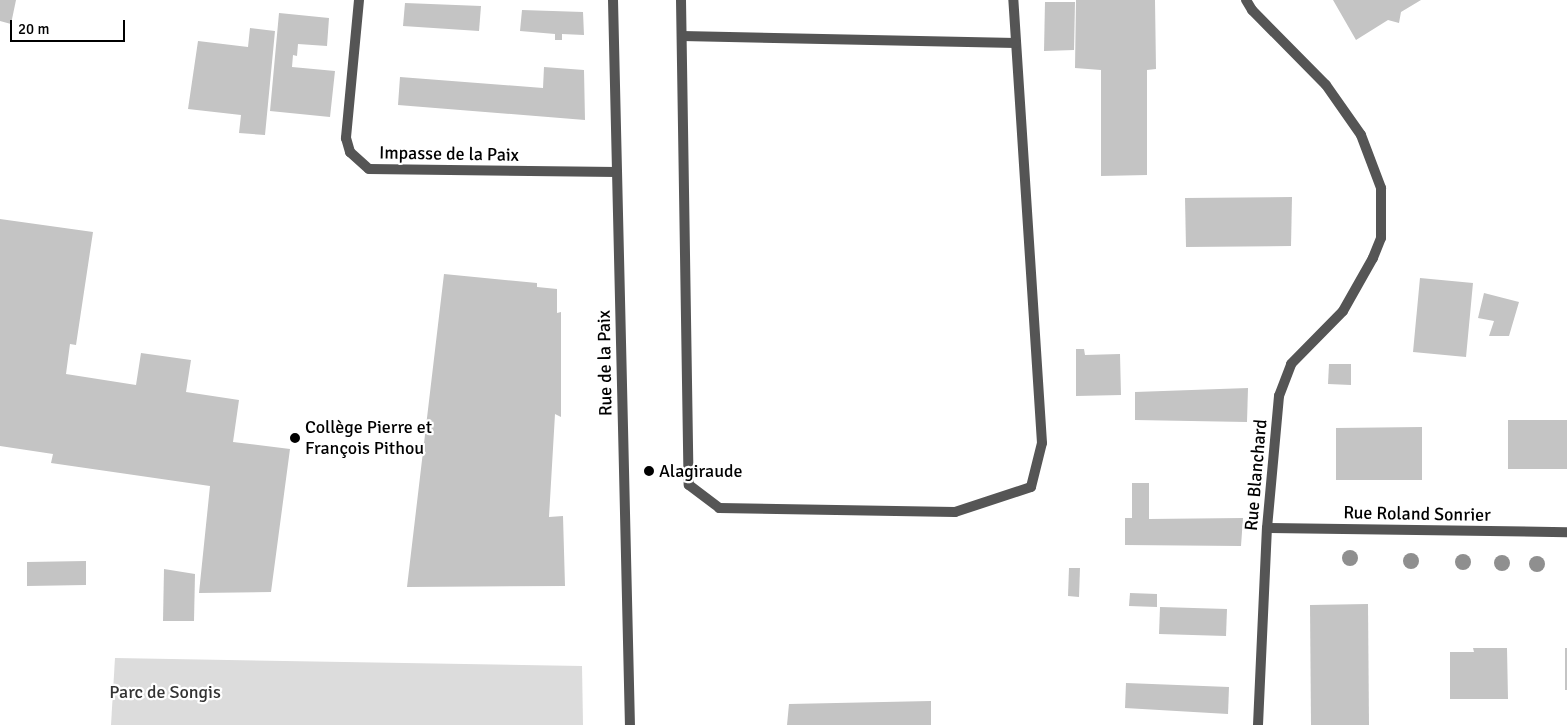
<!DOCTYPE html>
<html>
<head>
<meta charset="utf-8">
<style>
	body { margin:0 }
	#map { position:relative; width:1567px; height:725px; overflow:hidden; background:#fff; font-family:Signika,sans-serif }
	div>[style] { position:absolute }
	.green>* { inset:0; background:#dcdcdc }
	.building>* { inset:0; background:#c4c4c4 }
	.lane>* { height:10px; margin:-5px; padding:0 5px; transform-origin:5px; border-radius:5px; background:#555 }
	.street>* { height:10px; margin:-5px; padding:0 5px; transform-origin:5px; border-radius:5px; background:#555 }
	.trees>* { width:16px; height:16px; margin:-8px; border-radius:50%; background:#8f8f8f }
	.dots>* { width:14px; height:14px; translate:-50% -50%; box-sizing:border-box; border:2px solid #fff; border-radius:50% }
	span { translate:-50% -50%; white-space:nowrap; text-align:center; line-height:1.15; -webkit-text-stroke:4.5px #fff; paint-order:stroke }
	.street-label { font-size:18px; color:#000 }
	.poi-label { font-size:18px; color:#000 }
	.left { translate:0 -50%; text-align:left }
	.park-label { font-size:18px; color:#333 }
	.scale { position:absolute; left:10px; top:20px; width:115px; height:22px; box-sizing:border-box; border:2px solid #000; border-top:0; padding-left:6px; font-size:15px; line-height:18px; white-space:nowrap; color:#000; -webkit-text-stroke:4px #fff; paint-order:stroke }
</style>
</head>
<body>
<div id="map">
	<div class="green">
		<i style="clip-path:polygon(115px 658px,582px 666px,583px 725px,111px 725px)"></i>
	</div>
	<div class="building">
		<i style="clip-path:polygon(0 0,16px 0,11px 24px,0 21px)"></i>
		<i style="clip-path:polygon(1076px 0,1155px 0,1156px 69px,1147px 70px,1147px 175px,1101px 176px,1101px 70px,1075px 68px)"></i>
		<i style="clip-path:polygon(1333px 0,1421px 0,1401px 12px,1399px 23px,1388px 20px,1356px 40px)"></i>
		<i style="clip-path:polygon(1045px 2px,1075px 2px,1074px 50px,1044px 51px)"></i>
		<i style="clip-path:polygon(405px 3px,481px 6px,479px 31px,403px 26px)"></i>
		<i style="clip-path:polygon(522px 10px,583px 12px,584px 35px,562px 34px,562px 40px,555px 40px,555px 34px,520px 31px)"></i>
		<i style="clip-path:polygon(279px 13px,329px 18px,327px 46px,298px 44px,297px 56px,293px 55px,292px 67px,335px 71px,330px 117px,270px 111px)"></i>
		<i style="clip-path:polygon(250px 28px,275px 31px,265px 135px,239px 133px,241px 115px,188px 109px,198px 41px,248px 47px)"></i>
		<i style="clip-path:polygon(544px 67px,584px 70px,585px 120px,398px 105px,400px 77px,543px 88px)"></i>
		<i style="clip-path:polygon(1292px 197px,1291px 246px,1186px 247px,1185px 198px)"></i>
		<i style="clip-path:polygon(0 219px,93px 232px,76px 345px,70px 344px,66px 374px,136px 385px,141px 353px,191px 360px,186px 392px,239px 400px,233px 442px,290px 449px,271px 592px,199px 593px,210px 486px,51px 463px,53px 454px,0 446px)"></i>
		<i style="clip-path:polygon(444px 274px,537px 283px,537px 287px,557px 289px,557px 313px,561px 312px,561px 417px,555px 414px,549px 517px,563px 516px,565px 586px,407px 587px)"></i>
		<i style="clip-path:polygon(1420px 278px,1473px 283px,1466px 357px,1413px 352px)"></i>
		<i style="clip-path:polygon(1484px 293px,1519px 302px,1509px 336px,1489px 336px,1494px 321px,1478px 318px)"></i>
		<i style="clip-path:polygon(1076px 349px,1084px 349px,1085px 355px,1120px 354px,1121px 395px,1076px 396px)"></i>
		<i style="clip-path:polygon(1329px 364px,1351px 364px,1351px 385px,1328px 384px)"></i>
		<i style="clip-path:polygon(1248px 388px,1247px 422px,1135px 420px,1135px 392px)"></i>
		<i style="clip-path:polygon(1508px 420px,1567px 420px,1567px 469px,1508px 469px)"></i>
		<i style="clip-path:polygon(1422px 427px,1422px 480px,1336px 480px,1336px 428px)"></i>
		<i style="clip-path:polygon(1132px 483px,1149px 483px,1149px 519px,1243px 518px,1241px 546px,1125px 545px,1125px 518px,1132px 518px)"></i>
		<i style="clip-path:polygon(86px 561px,86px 585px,27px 586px,27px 562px)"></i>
		<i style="clip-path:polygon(1069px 568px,1080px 568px,1079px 597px,1068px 596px)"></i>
		<i style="clip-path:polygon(164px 569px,195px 574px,194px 621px,163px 621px)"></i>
		<i style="clip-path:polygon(1130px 593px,1157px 594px,1157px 607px,1129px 606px)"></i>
		<i style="clip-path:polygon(1368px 604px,1369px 725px,1311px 725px,1310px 605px)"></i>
		<i style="clip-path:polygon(1160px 607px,1227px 609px,1226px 636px,1159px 634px)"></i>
		<i style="clip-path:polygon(1473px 648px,1507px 648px,1508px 699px,1450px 699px,1450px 652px,1474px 652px)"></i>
		<i style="clip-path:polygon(1565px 648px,1567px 648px,1567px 690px,1565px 690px)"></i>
		<i style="clip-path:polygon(1126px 683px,1229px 687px,1228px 714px,1125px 708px)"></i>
		<i style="clip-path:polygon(931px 701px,931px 725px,787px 725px,789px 704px)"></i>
	</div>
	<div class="lane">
		<i style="left:359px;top:0;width:139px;rotate:95.4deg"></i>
		<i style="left:346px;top:138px;width:15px;rotate:74deg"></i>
		<i style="left:350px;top:152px;width:25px;rotate:42deg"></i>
		<i style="left:369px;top:169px;width:248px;rotate:0.7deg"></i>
		<i style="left:681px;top:0;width:485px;rotate:89.1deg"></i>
		<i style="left:689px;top:485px;width:38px;rotate:37deg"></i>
		<i style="left:719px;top:508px;width:236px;rotate:1deg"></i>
		<i style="left:955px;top:512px;width:80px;rotate:-18.2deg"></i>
		<i style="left:1031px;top:487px;width:45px;rotate:-76deg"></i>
		<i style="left:1042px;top:443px;width:444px;rotate:-93.7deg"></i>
		<i style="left:1246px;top:0;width:12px;rotate:59deg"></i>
		<i style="left:1252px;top:10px;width:105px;rotate:45.4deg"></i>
		<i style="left:1326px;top:85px;width:61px;rotate:55deg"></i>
		<i style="left:1361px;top:135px;width:57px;rotate:69.3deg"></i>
		<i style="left:1381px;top:188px;width:50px;rotate:90deg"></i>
		<i style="left:1381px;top:238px;width:22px;rotate:112deg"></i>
		<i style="left:682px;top:36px;width:334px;rotate:1.2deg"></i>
	</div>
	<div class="street">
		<i style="left:613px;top:0;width:725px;rotate:88.66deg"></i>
		<i style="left:1267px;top:528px;width:300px;rotate:0.8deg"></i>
		<i style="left:1258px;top:725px;width:197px;rotate:-87.4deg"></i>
		<i style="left:1267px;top:528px;width:133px;rotate:-84.8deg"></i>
		<i style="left:1279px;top:396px;width:34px;rotate:-69deg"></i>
		<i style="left:1291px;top:364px;width:74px;rotate:-45.5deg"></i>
		<i style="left:1343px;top:311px;width:61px;rotate:-60.5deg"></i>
	</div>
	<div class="trees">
		<i style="left:1350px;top:558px"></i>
		<i style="left:1411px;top:561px"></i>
		<i style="left:1463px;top:562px"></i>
		<i style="left:1502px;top:563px"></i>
		<i style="left:1537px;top:564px"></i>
	</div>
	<div class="dots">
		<i style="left:295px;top:438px;background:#000"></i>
		<i style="left:649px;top:471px;background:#000"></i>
	</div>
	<div class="street-label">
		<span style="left:449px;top:154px;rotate:1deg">Impasse de la Paix</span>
		<span style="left:605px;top:363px;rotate:-91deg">Rue de la Paix</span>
		<span style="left:1256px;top:475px;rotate:-85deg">Rue Blanchard</span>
		<span style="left:1417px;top:514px;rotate:1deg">Rue Roland Sonrier</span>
	</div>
	<div class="poi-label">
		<span class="left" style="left:305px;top:438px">Collège Pierre et<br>François Pithou</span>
		<span class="left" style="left:659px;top:471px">Alagiraude</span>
	</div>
	<div class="park-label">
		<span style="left:165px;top:692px">Parc de Songis</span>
	</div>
	<div class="scale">20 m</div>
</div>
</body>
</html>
